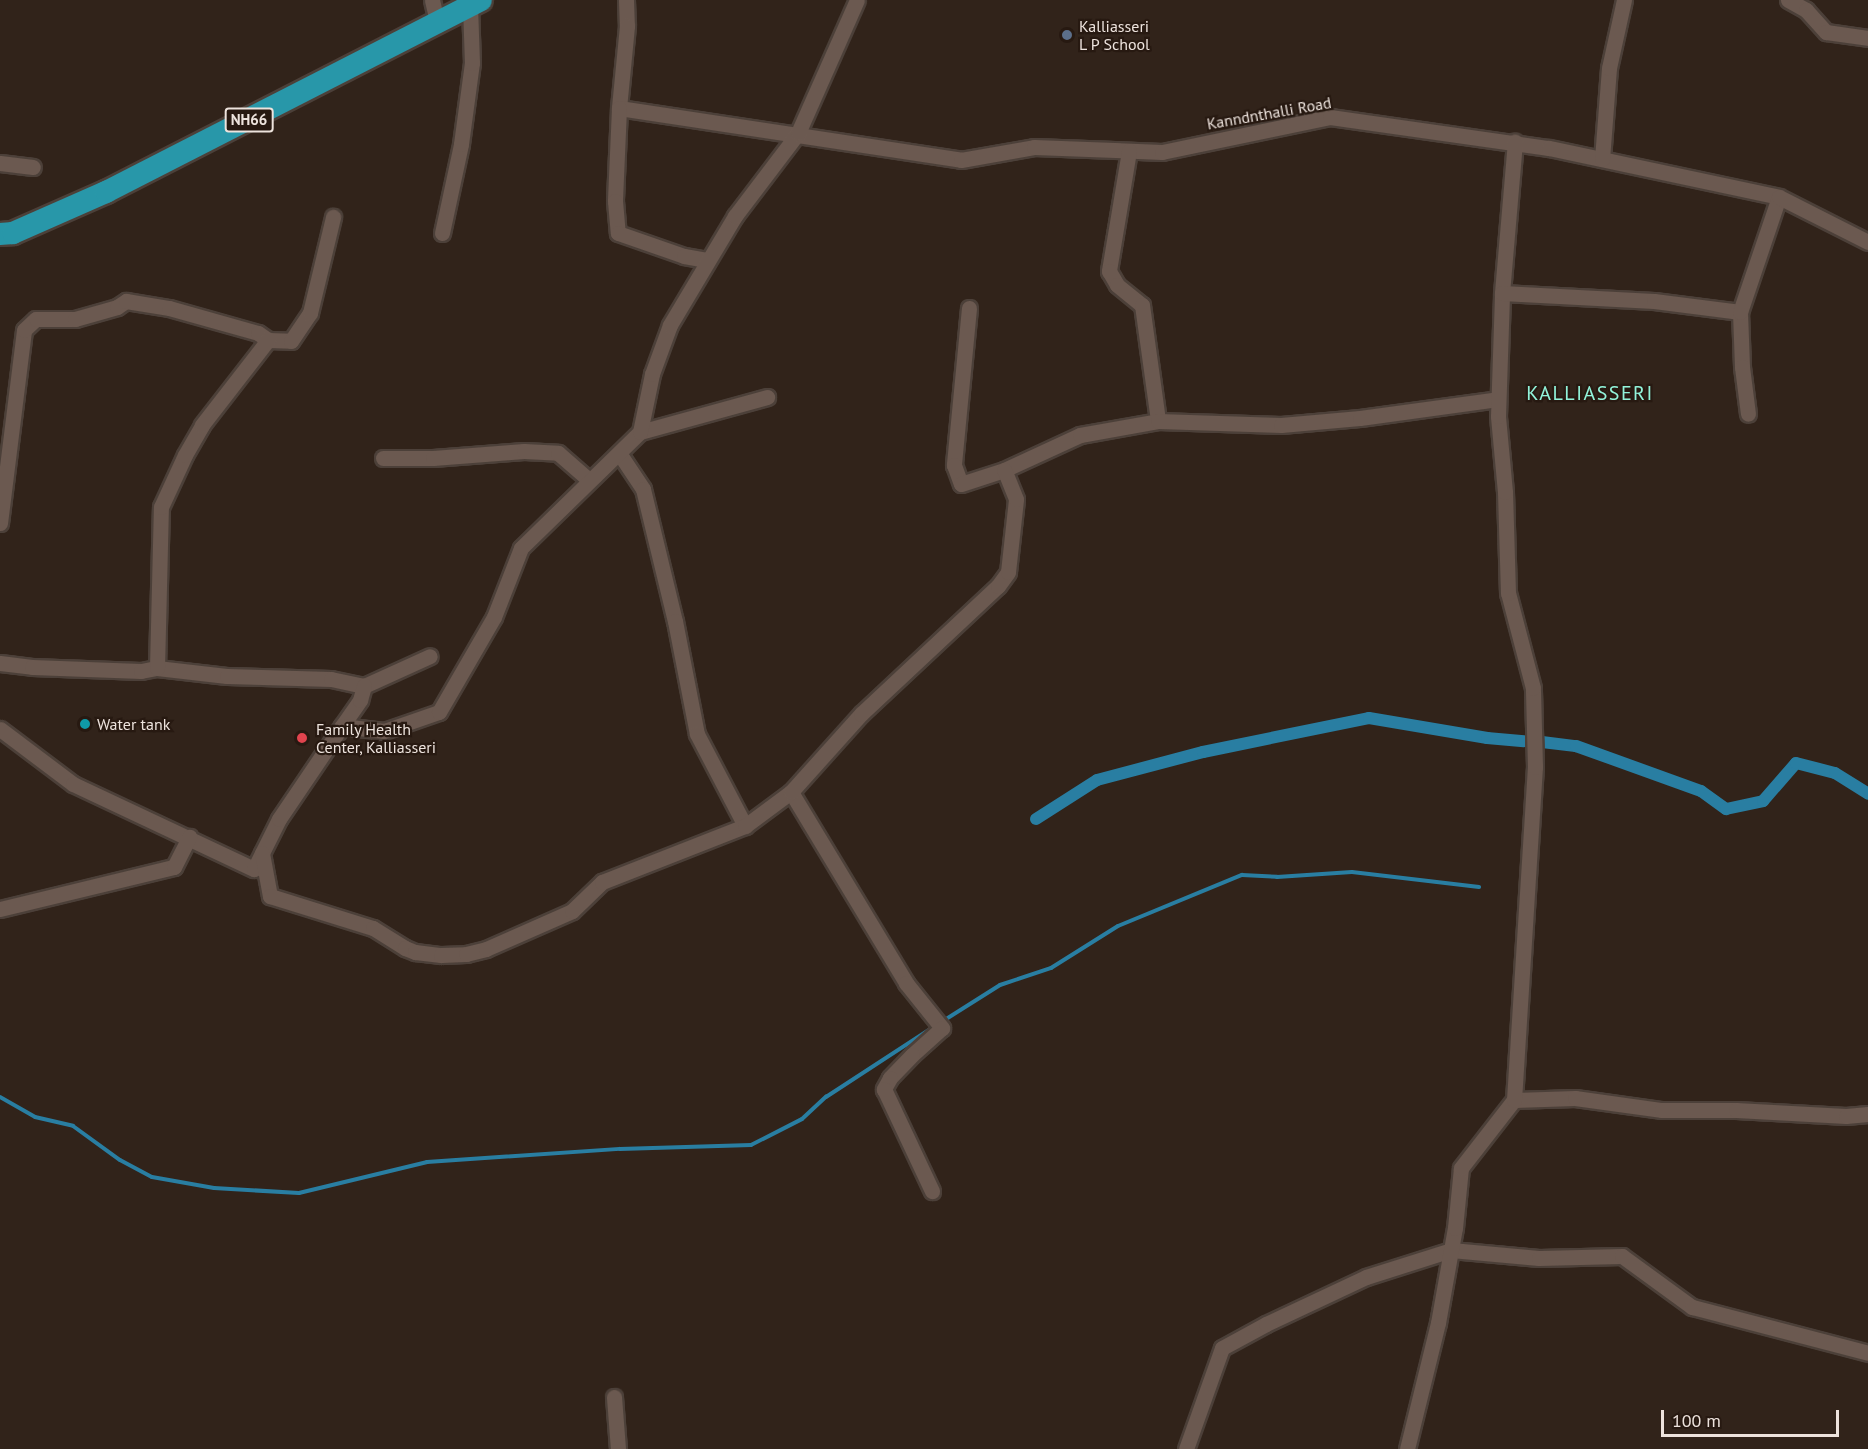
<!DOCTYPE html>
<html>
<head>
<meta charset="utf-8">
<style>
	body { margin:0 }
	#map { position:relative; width:1868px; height:1449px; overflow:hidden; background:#31231a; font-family:"PT Sans",sans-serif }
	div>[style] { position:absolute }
	.stream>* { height:4px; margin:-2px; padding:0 2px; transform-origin:2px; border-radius:2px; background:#297ea2 }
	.canal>* { height:12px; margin:-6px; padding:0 6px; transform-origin:6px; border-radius:6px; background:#297ea2 }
	.roads { filter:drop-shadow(2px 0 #4c4039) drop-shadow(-2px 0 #4c4039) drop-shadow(0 2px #4c4039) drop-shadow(0 -2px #4c4039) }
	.minor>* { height:15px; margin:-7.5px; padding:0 7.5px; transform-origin:7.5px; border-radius:7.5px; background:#6b5950 }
	.highway>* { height:22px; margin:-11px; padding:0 11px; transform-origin:11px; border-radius:11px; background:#2897a9 }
	.dots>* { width:16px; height:16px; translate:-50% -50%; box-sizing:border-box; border:3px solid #271911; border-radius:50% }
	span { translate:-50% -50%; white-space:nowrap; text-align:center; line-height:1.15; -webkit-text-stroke:4.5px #271911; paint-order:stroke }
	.shield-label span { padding:2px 4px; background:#271911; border:2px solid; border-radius:4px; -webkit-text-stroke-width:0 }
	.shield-label { font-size:15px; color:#ede3dd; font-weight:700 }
	.poi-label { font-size:16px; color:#ede3dd }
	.left { translate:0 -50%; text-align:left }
	.street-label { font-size:16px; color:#ede3dd }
	.quarter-label { font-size:20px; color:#92f4db; letter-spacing:1.5px }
	.scale { position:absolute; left:1661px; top:1410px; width:178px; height:27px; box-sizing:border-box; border:3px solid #ede3dd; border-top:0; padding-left:8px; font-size:18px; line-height:21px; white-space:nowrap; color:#ede3dd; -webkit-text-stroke:4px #271911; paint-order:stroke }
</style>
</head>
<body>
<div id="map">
	<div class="stream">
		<i style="left:943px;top:1021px;width:67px;rotate:-32.3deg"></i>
		<i style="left:1000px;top:985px;width:54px;rotate:-18.4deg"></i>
		<i style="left:1051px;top:968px;width:79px;rotate:-32.1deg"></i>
		<i style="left:1118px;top:926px;width:134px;rotate:-22.4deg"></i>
		<i style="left:1242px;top:875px;width:35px;rotate:3deg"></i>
		<i style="left:1277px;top:877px;width:75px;rotate:-3.8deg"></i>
		<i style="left:1352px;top:872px;width:128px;rotate:6.7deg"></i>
		<i style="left:0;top:1097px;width:40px;rotate:29.7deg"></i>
		<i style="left:35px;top:1117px;width:39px;rotate:13deg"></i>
		<i style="left:73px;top:1126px;width:58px;rotate:35.9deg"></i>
		<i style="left:120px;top:1160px;width:36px;rotate:28deg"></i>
		<i style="left:152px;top:1177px;width:63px;rotate:10.1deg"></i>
		<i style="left:214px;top:1188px;width:85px;rotate:3.4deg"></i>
		<i style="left:299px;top:1193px;width:132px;rotate:-13.6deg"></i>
		<i style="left:427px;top:1162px;width:193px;rotate:-3.9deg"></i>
		<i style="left:620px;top:1149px;width:131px;rotate:-1.7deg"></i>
		<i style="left:751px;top:1145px;width:57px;rotate:-27deg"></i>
		<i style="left:802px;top:1119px;width:33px;rotate:-43deg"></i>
		<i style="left:826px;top:1097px;width:126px;rotate:-33.1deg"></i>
	</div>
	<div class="canal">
		<i style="left:1542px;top:742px;width:34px;rotate:7deg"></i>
		<i style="left:1576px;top:746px;width:133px;rotate:19.8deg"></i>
		<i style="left:1701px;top:791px;width:31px;rotate:36deg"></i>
		<i style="left:1726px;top:809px;width:38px;rotate:-12deg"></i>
		<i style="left:1763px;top:801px;width:50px;rotate:-49deg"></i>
		<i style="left:1796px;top:763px;width:40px;rotate:14.4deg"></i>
		<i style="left:1835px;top:773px;width:39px;rotate:32deg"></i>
		<i style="left:1036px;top:819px;width:72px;rotate:-32.6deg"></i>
		<i style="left:1097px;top:780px;width:110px;rotate:-14.8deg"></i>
		<i style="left:1203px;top:752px;width:169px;rotate:-11.6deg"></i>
		<i style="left:1369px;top:718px;width:120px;rotate:9.6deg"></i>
		<i style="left:1487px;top:738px;width:37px;rotate:5deg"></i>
	</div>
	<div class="roads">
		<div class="minor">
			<i style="left:432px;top:0;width:23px;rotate:77deg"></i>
			<i style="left:626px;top:0;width:26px;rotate:88deg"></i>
			<i style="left:627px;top:26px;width:82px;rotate:95.6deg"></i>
			<i style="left:619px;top:108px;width:346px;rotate:8.6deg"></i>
			<i style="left:961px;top:160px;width:74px;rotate:-10.1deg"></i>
			<i style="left:1034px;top:147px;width:128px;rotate:2.2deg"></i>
			<i style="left:1162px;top:152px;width:172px;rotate:-11.8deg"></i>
			<i style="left:1330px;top:117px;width:221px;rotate:8.1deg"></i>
			<i style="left:1549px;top:148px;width:235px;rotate:12deg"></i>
			<i style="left:1788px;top:0;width:21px;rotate:29deg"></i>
			<i style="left:1806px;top:10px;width:30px;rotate:48deg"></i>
			<i style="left:1826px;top:32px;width:42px;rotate:8.1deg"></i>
			<i style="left:619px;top:108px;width:93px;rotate:92.5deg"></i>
			<i style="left:615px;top:201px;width:32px;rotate:85deg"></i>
			<i style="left:618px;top:233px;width:70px;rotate:19.2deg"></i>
			<i style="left:684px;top:256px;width:23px;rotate:10deg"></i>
			<i style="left:1129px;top:151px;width:122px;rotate:99.5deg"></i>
			<i style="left:1109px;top:271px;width:16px;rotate:60deg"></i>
			<i style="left:1117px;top:285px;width:32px;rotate:39deg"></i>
			<i style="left:1142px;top:305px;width:117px;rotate:82.1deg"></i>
			<i style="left:1602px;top:159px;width:91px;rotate:-85.6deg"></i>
			<i style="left:1609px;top:68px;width:70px;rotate:-77.6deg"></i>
			<i style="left:0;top:163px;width:33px;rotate:7deg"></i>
			<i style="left:442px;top:233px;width:91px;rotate:-77.9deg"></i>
			<i style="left:461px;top:144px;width:82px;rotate:-82.3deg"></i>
			<i style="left:472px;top:63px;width:58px;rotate:-92deg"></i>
			<i style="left:1502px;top:293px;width:152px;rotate:-85.1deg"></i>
			<i style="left:969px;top:308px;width:158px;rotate:95.5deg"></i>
			<i style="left:954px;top:465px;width:20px;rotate:70deg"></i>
			<i style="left:961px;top:484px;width:45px;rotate:-18deg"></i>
			<i style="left:1004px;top:470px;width:84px;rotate:-24.7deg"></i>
			<i style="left:1080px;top:435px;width:79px;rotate:-10.2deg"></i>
			<i style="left:1158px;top:421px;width:123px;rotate:1.9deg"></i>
			<i style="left:1281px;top:425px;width:79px;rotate:-5.1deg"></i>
			<i style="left:1360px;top:418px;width:139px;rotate:-7.8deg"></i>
			<i style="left:1740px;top:312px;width:55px;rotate:87.9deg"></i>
			<i style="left:1742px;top:367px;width:47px;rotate:82.7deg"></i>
			<i style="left:640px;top:432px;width:132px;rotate:-15.4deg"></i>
			<i style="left:619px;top:453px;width:43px;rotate:56.3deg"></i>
			<i style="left:643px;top:489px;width:136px;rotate:76.4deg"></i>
			<i style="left:675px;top:621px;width:115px;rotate:79deg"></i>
			<i style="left:697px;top:734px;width:104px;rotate:62.4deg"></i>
			<i style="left:383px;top:458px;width:50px"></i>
			<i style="left:433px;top:458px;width:91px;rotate:-4.4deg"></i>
			<i style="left:524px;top:451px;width:34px;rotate:3deg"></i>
			<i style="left:558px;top:453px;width:41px;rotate:41.1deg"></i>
			<i style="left:0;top:523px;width:194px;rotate:-82.9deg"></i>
			<i style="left:24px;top:330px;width:16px;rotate:-43deg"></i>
			<i style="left:36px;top:319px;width:39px"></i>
			<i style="left:75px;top:319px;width:44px;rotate:-15.9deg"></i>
			<i style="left:117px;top:307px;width:11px;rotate:-34deg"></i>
			<i style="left:126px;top:301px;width:44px;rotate:9.2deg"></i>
			<i style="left:169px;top:308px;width:92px;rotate:15.7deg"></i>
			<i style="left:258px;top:333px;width:12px;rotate:35deg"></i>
			<i style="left:268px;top:340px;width:23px;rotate:2deg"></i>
			<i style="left:291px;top:341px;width:34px;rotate:-56deg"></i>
			<i style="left:310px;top:313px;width:99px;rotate:-76.5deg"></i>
			<i style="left:0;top:663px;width:32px;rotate:7deg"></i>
			<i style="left:32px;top:667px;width:109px;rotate:2.1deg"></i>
			<i style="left:141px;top:671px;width:16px;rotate:-11deg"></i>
			<i style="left:157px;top:668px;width:70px;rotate:6.5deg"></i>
			<i style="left:227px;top:676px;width:104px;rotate:1.7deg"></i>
			<i style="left:331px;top:679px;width:34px;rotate:12deg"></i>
			<i style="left:364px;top:686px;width:72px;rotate:-24.4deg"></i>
			<i style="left:157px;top:668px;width:161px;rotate:-88.6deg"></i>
			<i style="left:161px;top:507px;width:57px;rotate:-65.2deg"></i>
			<i style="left:185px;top:455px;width:34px;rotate:-60deg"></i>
			<i style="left:202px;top:425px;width:108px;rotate:-52.2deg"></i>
			<i style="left:342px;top:726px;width:32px;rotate:-55deg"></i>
			<i style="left:360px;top:700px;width:15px;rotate:-74deg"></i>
			<i style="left:0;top:729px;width:91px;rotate:37deg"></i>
			<i style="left:73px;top:784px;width:200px;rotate:25.2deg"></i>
			<i style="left:254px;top:869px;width:56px;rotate:-63.4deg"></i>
			<i style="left:279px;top:819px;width:112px;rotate:-55.9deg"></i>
			<i style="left:342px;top:726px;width:42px;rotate:6.8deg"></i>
			<i style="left:384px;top:731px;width:58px;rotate:-19.1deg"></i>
			<i style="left:439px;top:712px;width:110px;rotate:-59.9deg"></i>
			<i style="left:494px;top:617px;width:74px;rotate:-68.6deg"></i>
			<i style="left:521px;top:548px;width:166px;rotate:-44.3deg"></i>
			<i style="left:640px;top:432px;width:59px;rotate:-78.3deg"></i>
			<i style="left:652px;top:374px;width:52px;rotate:-69.8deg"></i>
			<i style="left:670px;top:325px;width:127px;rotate:-59.2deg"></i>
			<i style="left:735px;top:216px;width:104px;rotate:-52.8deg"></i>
			<i style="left:798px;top:133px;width:145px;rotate:-66.1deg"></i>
			<i style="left:791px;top:792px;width:223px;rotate:58.9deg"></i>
			<i style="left:906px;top:983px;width:58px;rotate:51.3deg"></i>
			<i style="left:942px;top:1028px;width:40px;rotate:138deg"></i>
			<i style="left:912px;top:1055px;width:32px;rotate:134deg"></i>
			<i style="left:890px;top:1078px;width:13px;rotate:119deg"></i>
			<i style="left:884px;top:1089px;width:113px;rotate:64.8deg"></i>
			<i style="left:262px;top:853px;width:44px;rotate:79.5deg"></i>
			<i style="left:270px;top:896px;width:108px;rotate:17.3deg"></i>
			<i style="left:373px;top:928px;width:38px;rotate:32deg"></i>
			<i style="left:405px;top:948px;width:11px;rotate:22deg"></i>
			<i style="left:415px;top:952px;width:26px;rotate:7deg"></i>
			<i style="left:441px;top:955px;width:25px;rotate:-2deg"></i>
			<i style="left:466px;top:954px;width:21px;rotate:-14deg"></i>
			<i style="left:486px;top:949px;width:94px;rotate:-23.8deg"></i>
			<i style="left:572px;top:911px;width:42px;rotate:-44deg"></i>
			<i style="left:602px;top:882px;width:154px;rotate:-21.4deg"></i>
			<i style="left:745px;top:826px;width:57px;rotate:-36.5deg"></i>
			<i style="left:791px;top:792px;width:105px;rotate:-48.1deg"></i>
			<i style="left:861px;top:714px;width:187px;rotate:-43.1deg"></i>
			<i style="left:998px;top:586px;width:17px;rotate:-54deg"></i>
			<i style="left:1008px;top:572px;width:73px;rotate:-83.7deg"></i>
			<i style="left:1016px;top:499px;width:31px;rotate:-112deg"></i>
			<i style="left:0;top:909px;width:179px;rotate:-13.6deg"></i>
			<i style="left:174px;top:867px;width:34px;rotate:-63deg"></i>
			<i style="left:1514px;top:1100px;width:61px;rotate:-1.9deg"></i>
			<i style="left:1575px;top:1098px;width:88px;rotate:7.9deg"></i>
			<i style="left:1662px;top:1110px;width:74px"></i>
			<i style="left:1736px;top:1110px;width:110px;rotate:3.1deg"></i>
			<i style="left:1846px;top:1116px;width:22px;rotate:-5deg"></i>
			<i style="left:614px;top:1397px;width:52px;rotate:85.6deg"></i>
			<i style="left:1186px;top:1449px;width:107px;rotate:-70.4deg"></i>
			<i style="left:1222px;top:1348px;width:50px;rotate:-28.6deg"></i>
			<i style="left:1266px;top:1324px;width:110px;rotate:-25.2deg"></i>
			<i style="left:1366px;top:1277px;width:89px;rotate:-17.6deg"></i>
			<i style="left:1451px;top:1250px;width:88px;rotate:5.2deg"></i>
			<i style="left:1539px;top:1258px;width:83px;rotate:-1.4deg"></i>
			<i style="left:1622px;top:1256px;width:87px;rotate:36.1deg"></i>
			<i style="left:1692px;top:1307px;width:182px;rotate:14.6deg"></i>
			<i style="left:1407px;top:1449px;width:130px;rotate:-76.2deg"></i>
			<i style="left:1438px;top:1323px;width:97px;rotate:-79.9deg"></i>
			<i style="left:1455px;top:1228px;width:60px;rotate:-84.3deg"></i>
			<i style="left:1461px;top:1168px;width:86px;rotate:-52.1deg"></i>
			<i style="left:1514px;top:1100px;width:334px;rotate:-86.4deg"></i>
			<i style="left:1535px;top:767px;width:79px;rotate:-91.5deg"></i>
			<i style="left:1533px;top:688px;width:98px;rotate:-104.7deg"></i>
			<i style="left:1508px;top:593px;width:101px;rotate:-91.7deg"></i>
			<i style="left:1505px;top:492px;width:76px;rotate:-95.3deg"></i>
			<i style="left:1498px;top:416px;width:123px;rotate:-88.1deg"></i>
			<i style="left:1502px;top:293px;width:152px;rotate:3deg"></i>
			<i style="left:1654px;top:301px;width:87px;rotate:7.3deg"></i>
			<i style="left:1740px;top:312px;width:121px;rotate:-71.3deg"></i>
			<i style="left:1779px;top:197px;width:100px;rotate:26.8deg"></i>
		</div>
		<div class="highway">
			<i style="left:0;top:234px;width:13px;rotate:-4deg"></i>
			<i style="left:13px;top:233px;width:102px;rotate:-23.8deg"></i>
			<i style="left:106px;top:192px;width:421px;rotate:-27.1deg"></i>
		</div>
	</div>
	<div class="dots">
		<i style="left:1067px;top:35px;background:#5c6f8a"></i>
		<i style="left:85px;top:724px;background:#0f9aa8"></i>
		<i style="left:302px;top:738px;background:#e0444e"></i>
	</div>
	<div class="shield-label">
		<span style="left:249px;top:120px">NH66</span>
	</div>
	<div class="poi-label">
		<span class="left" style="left:1079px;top:35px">Kalliasseri<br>L P School</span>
		<span class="left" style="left:97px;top:724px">Water tank</span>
		<span class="left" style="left:316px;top:738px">Family Health<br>Center, Kalliasseri</span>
	</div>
	<div class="street-label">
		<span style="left:1269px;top:113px;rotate:-10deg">Kanndnthalli Road</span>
	</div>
	<div class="quarter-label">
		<span style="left:1590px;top:393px">KALLIASSERI</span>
	</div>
	<div class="scale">100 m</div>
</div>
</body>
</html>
